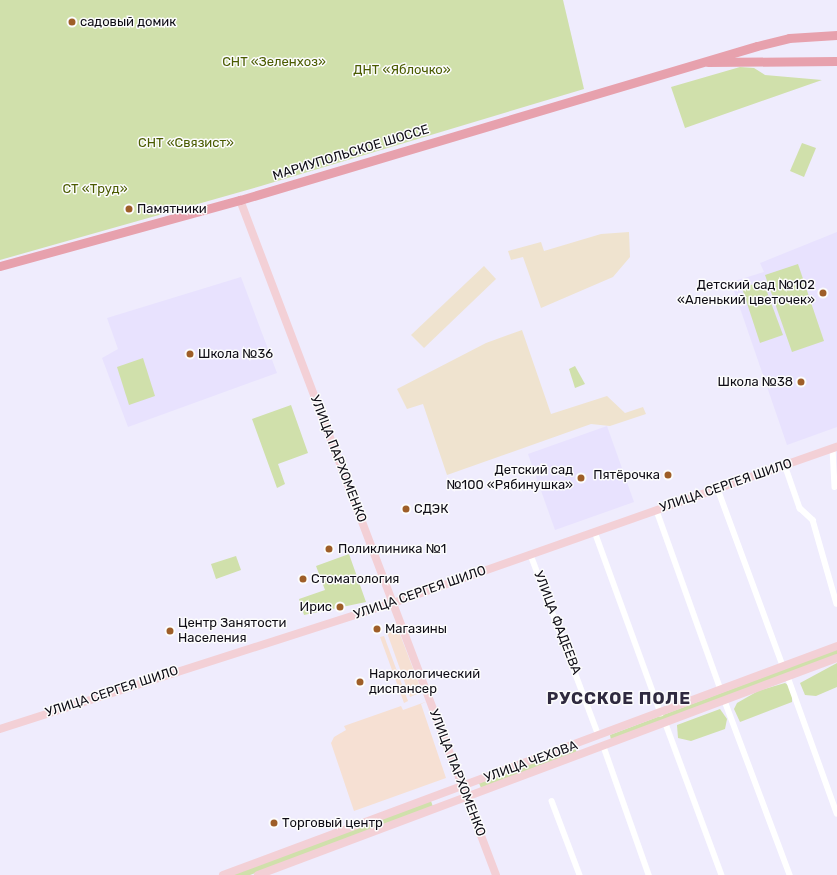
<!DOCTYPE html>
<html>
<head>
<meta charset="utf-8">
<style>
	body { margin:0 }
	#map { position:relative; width:837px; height:875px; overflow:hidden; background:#efecfd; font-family:Rubik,sans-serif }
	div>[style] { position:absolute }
	.commercial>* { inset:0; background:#f6e0d3 }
	.industrial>* { inset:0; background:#efe3cf }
	.built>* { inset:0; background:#e8e2fe }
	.green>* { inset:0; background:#d0e0ab }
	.street>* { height:5.5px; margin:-2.75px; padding:0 2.75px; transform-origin:2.75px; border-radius:2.75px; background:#fff }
	.secondary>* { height:8px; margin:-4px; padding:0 4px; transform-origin:4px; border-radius:4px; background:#f3d0d6 }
	.primary>* { height:9px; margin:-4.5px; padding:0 4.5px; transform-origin:4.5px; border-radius:4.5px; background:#e7a1ad }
	.dots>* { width:11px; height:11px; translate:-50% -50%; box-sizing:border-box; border:2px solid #fcfcfc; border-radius:50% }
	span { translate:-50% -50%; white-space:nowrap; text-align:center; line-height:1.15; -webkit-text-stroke:3px #fcfcfc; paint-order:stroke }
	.poi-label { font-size:13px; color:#0e0c15 }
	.left { translate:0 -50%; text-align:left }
	.right { translate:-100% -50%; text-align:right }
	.park-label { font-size:13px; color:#4a5b00 }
	.street-label { font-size:13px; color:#0e0c15 }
	.district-label { font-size:17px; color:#2f2a3f; font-weight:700; letter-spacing:1px }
</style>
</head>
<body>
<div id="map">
	<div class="commercial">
		<i style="clip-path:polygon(396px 624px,422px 692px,410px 697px,385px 627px)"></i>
		<i style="clip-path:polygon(384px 636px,408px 701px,404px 703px,380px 637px)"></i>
		<i style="clip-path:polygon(428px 701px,421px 704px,446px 778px,354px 811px,331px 743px,334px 737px,346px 730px,344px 726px,401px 706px,403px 710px)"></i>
	</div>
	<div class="industrial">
		<i style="clip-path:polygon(629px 232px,630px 257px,613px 277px,541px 308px,523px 257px,511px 260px,508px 251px,541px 242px,544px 251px,601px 234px)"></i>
		<i style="clip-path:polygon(484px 266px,496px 279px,424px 348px,411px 335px)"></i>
		<i style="clip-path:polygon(522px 330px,551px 414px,607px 396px,625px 413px,643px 407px,646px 414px,610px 426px,591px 424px,447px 475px,423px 404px,407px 409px,397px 389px,486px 343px)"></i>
	</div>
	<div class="built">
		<i style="clip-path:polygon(837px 232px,837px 427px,787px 445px,731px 282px,764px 272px,760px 263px)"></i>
		<i style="clip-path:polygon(241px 277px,277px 373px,128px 427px,102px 358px,118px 349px,107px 318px)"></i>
		<i style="clip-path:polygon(607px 426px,634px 502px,555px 530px,528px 454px)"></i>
	</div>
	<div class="green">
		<i style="clip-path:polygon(0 0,563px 0,584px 89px,261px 186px,0 260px)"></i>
		<i style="clip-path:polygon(740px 67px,754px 68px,765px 75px,822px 80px,685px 128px,671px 87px)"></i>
		<i style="clip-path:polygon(802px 143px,816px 148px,804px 177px,790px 171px)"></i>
		<i style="clip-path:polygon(798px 264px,824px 341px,792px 352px,765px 275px)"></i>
		<i style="clip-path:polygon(763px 281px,783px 335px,760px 343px,742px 288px)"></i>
		<i style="clip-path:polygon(143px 358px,155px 396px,129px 405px,117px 367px)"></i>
		<i style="clip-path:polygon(575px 366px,585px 384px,575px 388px,569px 369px)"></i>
		<i style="clip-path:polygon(291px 405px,308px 453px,278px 464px,285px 484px,277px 488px,252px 419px)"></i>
		<i style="clip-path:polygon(349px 554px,366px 602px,304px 615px,299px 599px,325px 590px,316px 566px)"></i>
		<i style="clip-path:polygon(236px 556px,241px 570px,216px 579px,211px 564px)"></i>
		<i style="clip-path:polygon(837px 649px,837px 655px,611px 740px,610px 735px)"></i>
		<i style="clip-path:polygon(837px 663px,837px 687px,816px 696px,805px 695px,800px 683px)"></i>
		<i style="clip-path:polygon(785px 683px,792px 688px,792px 702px,740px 722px,734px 709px,737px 703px,758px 691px)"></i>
		<i style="clip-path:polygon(720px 709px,727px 719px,725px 729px,691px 741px,678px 738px,677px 725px)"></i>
		<i style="clip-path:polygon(575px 748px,577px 753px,481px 788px,479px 783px)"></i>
		<i style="clip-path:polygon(431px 801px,433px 807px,250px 875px,231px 875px)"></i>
	</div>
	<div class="street">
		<i style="left:833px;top:449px;width:38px;rotate:87deg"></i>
		<i style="left:785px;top:465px;width:46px;rotate:70.8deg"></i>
		<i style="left:800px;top:508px;width:18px;rotate:43deg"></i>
		<i style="left:813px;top:520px;width:87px;rotate:74.1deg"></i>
		<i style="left:718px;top:489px;width:189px;rotate:69.8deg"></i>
		<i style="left:657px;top:511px;width:190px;rotate:70.3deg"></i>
		<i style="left:595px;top:532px;width:193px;rotate:70deg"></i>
		<i style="left:531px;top:555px;width:193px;rotate:69.4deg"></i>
		<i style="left:788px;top:677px;width:145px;rotate:70.2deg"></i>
		<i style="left:725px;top:701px;width:186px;rotate:69.5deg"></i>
		<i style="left:666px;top:724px;width:161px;rotate:69.7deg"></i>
		<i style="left:604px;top:747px;width:136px;rotate:70.6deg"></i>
		<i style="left:552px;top:801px;width:79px;rotate:69.3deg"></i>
	</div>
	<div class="secondary">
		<i style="left:240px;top:200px;width:722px;rotate:69.23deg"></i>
		<i style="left:0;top:729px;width:413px;rotate:-17.8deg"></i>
		<i style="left:393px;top:603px;width:471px;rotate:-19.4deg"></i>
		<i style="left:223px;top:875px;width:655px;rotate:-20.45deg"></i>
		<i style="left:258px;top:875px;width:618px;rotate:-20.55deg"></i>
	</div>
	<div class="primary">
		<i style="left:708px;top:62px;width:129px;rotate:-0.4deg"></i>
		<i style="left:0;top:266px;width:249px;rotate:-15.4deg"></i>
		<i style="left:240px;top:200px;width:539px;rotate:-16.59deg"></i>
		<i style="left:757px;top:46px;width:33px;rotate:-14deg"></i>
		<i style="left:789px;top:38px;width:48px;rotate:-3.6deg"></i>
	</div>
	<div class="dots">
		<i style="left:72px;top:22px;background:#9e5e28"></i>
		<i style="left:129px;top:209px;background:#9e5e28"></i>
		<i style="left:823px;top:293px;background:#9e5e28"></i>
		<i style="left:190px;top:354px;background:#9e5e28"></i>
		<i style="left:801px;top:382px;background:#9e5e28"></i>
		<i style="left:668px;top:475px;background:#9e5e28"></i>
		<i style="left:581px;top:478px;background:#9e5e28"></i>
		<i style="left:406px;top:509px;background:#9e5e28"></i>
		<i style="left:329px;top:549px;background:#9e5e28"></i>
		<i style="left:303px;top:579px;background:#9e5e28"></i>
		<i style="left:340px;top:607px;background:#9e5e28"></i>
		<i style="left:377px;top:629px;background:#9e5e28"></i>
		<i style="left:170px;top:631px;background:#9e5e28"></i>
		<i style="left:360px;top:682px;background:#9e5e28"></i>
		<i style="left:274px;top:823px;background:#9e5e28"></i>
	</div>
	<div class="poi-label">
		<span class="left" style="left:80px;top:22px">садовый домик</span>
		<span class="left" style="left:137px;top:209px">Памятники</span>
		<span class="right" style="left:815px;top:293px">Детский сад №102<br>«Аленький цветочек»</span>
		<span class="left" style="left:198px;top:354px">Школа №36</span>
		<span class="right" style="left:793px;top:382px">Школа №38</span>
		<span class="right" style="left:573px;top:478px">Детский сад<br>№100 «Рябинушка»</span>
		<span class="right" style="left:660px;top:475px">Пятёрочка</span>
		<span class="left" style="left:414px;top:509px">СДЭК</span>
		<span class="left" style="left:338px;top:549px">Поликлиника №1</span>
		<span class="left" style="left:311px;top:579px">Стоматология</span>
		<span class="right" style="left:332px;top:607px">Ирис</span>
		<span class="left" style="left:178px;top:631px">Центр Занятости<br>Населения</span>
		<span class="left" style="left:385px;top:629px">Магазины</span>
		<span class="left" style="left:369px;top:682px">Наркологический<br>диспансер</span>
		<span class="left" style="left:282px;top:823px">Торговый центр</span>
	</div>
	<div class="park-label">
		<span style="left:274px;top:62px">СНТ «Зеленхоз»</span>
		<span style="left:402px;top:70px">ДНТ «Яблочко»</span>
		<span style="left:186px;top:143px">СНТ «Связист»</span>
		<span style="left:95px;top:189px">СТ «Труд»</span>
	</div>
	<div class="street-label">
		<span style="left:351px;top:153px;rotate:-17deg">МАРИУПОЛЬСКОЕ ШОССЕ</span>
		<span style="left:338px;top:459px;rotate:69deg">УЛИЦА ПАРХОМЕНКО</span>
		<span style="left:726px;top:486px;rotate:-19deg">УЛИЦА СЕРГЕЯ ШИЛО</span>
		<span style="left:420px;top:593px;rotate:-19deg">УЛИЦА СЕРГЕЯ ШИЛО</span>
		<span style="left:557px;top:623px;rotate:69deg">УЛИЦА ФАДЕЕВА</span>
		<span style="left:112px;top:692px;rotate:-18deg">УЛИЦА СЕРГЕЯ ШИЛО</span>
		<span style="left:531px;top:762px;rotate:-20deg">УЛИЦА ЧЕХОВА</span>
		<span style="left:457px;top:773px;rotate:69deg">УЛИЦА ПАРХОМЕНКО</span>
	</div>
	<div class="district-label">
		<span style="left:619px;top:699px">РУССКОЕ ПОЛЕ</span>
	</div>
</div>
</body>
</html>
